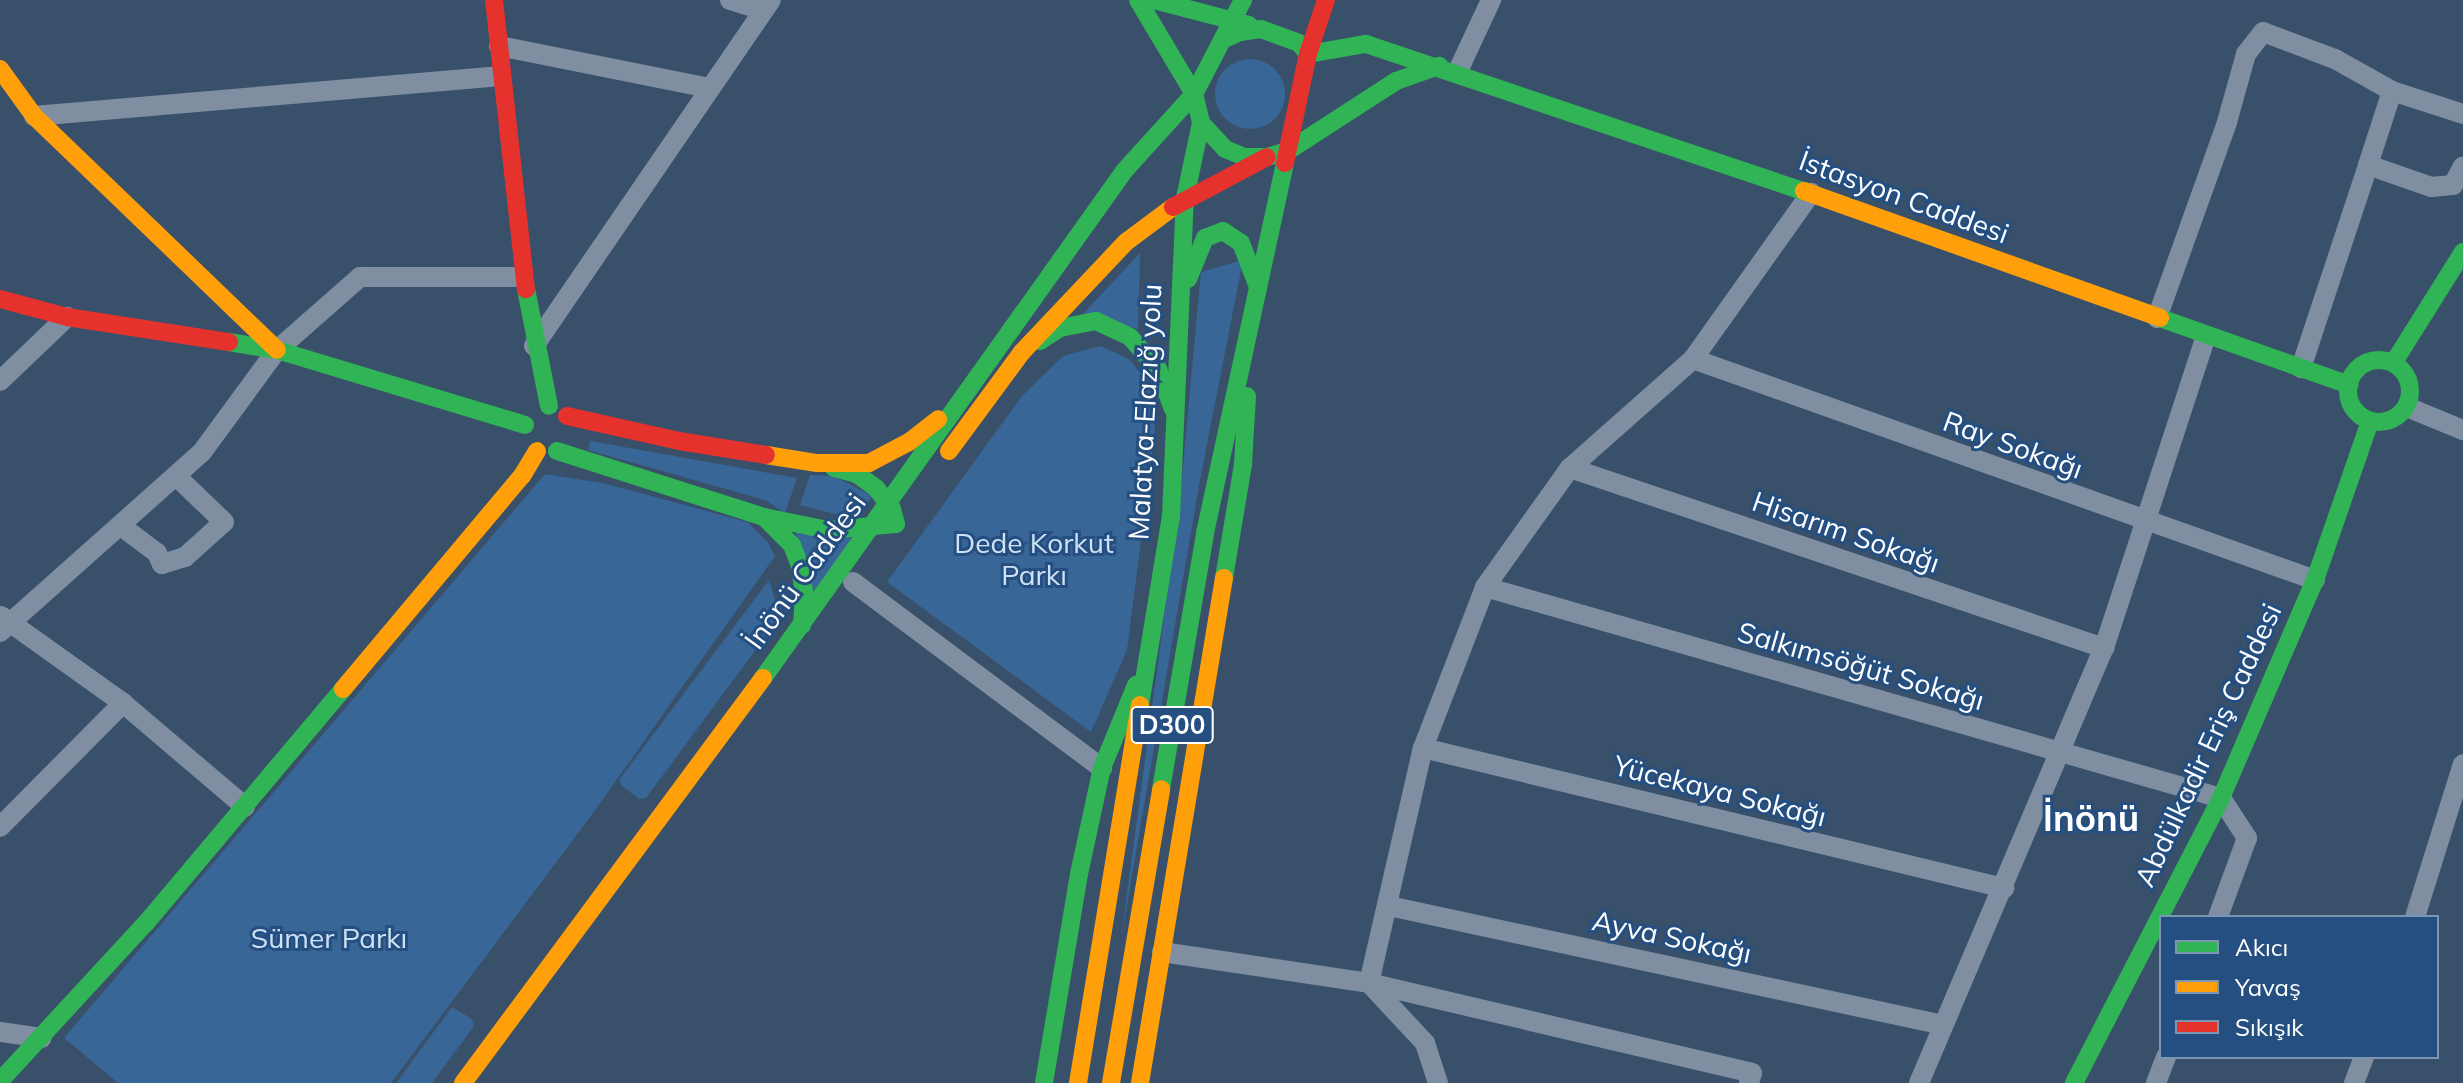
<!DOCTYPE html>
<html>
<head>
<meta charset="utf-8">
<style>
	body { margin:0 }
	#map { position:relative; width:2463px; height:1083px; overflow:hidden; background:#39506b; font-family:Mulish,sans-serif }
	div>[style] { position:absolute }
	.green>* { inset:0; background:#386697 }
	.round { border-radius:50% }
	.street>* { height:20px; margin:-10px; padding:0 10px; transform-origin:10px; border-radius:10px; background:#7f8fa1 }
	.fast>* { height:18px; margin:-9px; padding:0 9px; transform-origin:9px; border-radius:9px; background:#30b455 }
	.fast>.ring { margin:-9px; padding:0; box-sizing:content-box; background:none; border:18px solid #30b455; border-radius:50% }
	.slow>* { height:18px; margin:-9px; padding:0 9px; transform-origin:9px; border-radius:9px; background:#ff9f0a }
	.jam>* { height:18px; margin:-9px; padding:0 9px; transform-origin:9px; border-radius:9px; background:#e5322d }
	span { translate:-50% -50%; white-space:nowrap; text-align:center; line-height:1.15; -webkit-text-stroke:6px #244f80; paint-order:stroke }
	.shield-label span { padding:2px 6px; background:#244f80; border:2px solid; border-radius:6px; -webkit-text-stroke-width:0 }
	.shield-label { font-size:26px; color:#fff; font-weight:700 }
	.street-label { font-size:28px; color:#fff }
	.park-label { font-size:28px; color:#cee1f5 }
	.district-label { font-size:36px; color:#fff; font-weight:700 }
	.legend { position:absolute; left:2159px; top:915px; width:280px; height:144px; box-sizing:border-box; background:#244f80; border:2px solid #7c95b3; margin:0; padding:10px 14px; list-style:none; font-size:24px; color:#fff }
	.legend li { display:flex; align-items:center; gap:16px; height:40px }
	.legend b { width:40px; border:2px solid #7c95b3 }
</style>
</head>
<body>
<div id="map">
	<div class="green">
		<i class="round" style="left:1215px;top:59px;width:70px;height:70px"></i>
		<i style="clip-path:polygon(1140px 253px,1138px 329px,1082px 315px)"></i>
		<i style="clip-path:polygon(1243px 260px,1200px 480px,1121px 939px,1180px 498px,1201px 272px)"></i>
		<i style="clip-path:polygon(1100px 346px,1129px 359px,1150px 385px,1155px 430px,1127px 650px,1091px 732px,887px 582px,1022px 396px,1063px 356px)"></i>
		<i style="clip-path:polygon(590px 441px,797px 478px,785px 513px,765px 500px,588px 450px)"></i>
		<i style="clip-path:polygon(545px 474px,607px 484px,747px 522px,767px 541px,775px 556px,596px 809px,391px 1083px,118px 1083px,64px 1038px)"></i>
		<i style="clip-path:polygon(810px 475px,834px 476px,872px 496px,858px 520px,800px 505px)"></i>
		<i style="clip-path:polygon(795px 531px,855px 537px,814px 596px)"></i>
		<i style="clip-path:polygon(769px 580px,780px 617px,646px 798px,639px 799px,622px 786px,619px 780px)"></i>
		<i style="clip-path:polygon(452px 1007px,472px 1019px,474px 1026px,432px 1083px,396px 1083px)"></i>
	</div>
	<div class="street">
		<i style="left:730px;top:0;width:34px;rotate:17deg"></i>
		<i style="left:499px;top:46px;width:215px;rotate:11.3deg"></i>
		<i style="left:1457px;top:73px;width:81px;rotate:-65deg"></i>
		<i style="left:34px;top:116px;width:469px;rotate:-4.9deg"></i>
		<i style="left:2368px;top:165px;width:78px;rotate:-72deg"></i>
		<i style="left:2157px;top:318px;width:208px;rotate:-70.3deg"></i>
		<i style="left:2227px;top:122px;width:71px;rotate:-74.4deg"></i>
		<i style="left:2246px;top:54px;width:28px;rotate:-52deg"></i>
		<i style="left:2263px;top:32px;width:77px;rotate:20.6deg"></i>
		<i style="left:2335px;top:59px;width:65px;rotate:29.3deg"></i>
		<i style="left:2392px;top:91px;width:75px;rotate:17.9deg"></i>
		<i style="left:534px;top:346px;width:419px;rotate:-55.6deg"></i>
		<i style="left:1693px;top:359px;width:660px;rotate:19.56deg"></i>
		<i style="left:2301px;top:368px;width:214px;rotate:-71.7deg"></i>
		<i style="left:2368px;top:165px;width:67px;rotate:19.2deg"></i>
		<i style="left:2431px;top:187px;width:22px;rotate:-5deg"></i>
		<i style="left:2453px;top:185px;width:21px;rotate:-62deg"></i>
		<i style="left:0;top:381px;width:93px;rotate:-43.7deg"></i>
		<i style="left:2407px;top:407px;width:61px;rotate:22.3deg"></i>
		<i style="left:1570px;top:468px;width:564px;rotate:18.63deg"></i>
		<i style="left:121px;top:526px;width:45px;rotate:36.9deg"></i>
		<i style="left:157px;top:553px;width:12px;rotate:66deg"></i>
		<i style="left:162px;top:564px;width:24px;rotate:-17deg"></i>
		<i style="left:185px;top:557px;width:52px;rotate:-41.9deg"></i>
		<i style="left:224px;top:522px;width:66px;rotate:-136.2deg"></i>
		<i style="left:853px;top:582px;width:311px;rotate:36.8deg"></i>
		<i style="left:1485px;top:587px;width:766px;rotate:16deg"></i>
		<i style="left:2221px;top:798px;width:48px;rotate:57deg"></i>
		<i style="left:2247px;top:838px;width:84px;rotate:110.2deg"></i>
		<i style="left:0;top:632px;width:271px;rotate:-41.7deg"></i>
		<i style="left:202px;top:452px;width:127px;rotate:-53.7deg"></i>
		<i style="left:277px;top:350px;width:111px;rotate:-41.3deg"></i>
		<i style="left:360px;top:277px;width:163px"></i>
		<i style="left:123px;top:703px;width:160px;rotate:40.4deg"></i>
		<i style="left:1423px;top:748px;width:598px;rotate:13.55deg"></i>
		<i style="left:0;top:827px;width:175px;rotate:-45.2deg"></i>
		<i style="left:123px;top:703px;width:150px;rotate:-144.5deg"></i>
		<i style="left:1389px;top:906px;width:567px;rotate:12.12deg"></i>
		<i style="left:2415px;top:917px;width:160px;rotate:-72.6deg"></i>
		<i style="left:1162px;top:952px;width:209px;rotate:8.5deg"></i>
		<i style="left:1369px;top:983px;width:393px;rotate:13.2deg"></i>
		<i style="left:1752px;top:1073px;width:10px;rotate:107deg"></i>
		<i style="left:0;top:1032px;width:42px;rotate:8.1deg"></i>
		<i style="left:1438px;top:1083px;width:42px;rotate:-108deg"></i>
		<i style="left:1425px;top:1043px;width:82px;rotate:-133deg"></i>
		<i style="left:1369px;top:983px;width:241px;rotate:-77.1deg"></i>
		<i style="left:1423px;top:748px;width:173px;rotate:-68.9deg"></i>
		<i style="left:1485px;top:587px;width:146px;rotate:-54.5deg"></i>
		<i style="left:1570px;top:468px;width:164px;rotate:-41.5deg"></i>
		<i style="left:1693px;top:359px;width:204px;rotate:-54.6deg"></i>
		<i style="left:1919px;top:1083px;width:473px;rotate:-67deg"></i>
		<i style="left:2104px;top:648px;width:328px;rotate:-71.9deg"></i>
		<i style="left:2156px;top:1083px;width:28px;rotate:-69deg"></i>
		<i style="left:2354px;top:1083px;width:28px;rotate:-69deg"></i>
	</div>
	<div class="fast">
		<i style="left:1154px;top:0;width:98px;rotate:14.7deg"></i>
		<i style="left:1243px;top:0;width:106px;rotate:117.5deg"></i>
		<i style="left:1194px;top:94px;width:30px;rotate:76deg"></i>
		<i style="left:1201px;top:123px;width:35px;rotate:47deg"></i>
		<i style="left:1225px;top:149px;width:22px;rotate:22deg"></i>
		<i style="left:1245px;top:157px;width:22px"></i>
		<i style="left:1267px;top:157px;width:22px;rotate:-16deg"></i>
		<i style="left:1222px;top:40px;width:20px;rotate:-24deg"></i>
		<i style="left:1240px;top:32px;width:21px;rotate:-8deg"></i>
		<i style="left:1261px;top:29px;width:40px;rotate:20.2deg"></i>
		<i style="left:1299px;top:43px;width:14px;rotate:51deg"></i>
		<i style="left:1308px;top:54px;width:59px;rotate:-9.8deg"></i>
		<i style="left:1366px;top:44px;width:462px;rotate:18.6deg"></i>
		<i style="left:1288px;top:151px;width:129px;rotate:-32.9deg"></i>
		<i style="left:1396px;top:81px;width:46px;rotate:-19.2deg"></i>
		<i style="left:1188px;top:279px;width:44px;rotate:-67.5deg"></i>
		<i style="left:1205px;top:238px;width:19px;rotate:-21deg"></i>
		<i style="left:1223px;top:231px;width:22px;rotate:34deg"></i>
		<i style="left:1241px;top:243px;width:47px;rotate:68.9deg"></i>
		<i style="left:526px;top:289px;width:119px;rotate:78.9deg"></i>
		<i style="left:2160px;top:318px;width:201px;rotate:19.5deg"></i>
		<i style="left:1040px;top:341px;width:24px;rotate:-33deg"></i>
		<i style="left:1060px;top:328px;width:37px;rotate:-11deg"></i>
		<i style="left:1096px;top:321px;width:38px;rotate:25deg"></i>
		<i style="left:1130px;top:337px;width:43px;rotate:48.8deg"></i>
		<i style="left:1158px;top:369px;width:43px;rotate:69.4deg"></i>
		<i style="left:229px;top:342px;width:49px;rotate:9.5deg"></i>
		<i style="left:277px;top:350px;width:259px;rotate:16.8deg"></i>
		<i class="ring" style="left:2348px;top:360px;width:44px;height:44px"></i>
		<i style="left:2394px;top:362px;width:130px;rotate:-57.9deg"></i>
		<i style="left:557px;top:451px;width:217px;rotate:17.7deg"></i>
		<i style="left:764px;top:517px;width:40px;rotate:45deg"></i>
		<i style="left:792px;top:545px;width:19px;rotate:69deg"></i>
		<i style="left:799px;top:563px;width:27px;rotate:80deg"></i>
		<i style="left:804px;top:590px;width:35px;rotate:93deg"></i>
		<i style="left:764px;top:517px;width:65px;rotate:11.5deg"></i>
		<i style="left:828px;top:530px;width:68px;rotate:-5deg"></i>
		<i style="left:896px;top:524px;width:16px;rotate:-105deg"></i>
		<i style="left:892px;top:509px;width:26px;rotate:-127deg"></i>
		<i style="left:876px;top:488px;width:24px;rotate:-144deg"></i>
		<i style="left:857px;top:474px;width:24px;rotate:-165deg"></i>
		<i style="left:1224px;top:578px;width:116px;rotate:-80.5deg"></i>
		<i style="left:1243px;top:464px;width:68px;rotate:-86.6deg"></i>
		<i style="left:763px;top:678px;width:624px;rotate:-54.53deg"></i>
		<i style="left:1125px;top:170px;width:103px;rotate:-47.8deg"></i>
		<i style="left:1194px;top:94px;width:109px;rotate:-120.8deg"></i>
		<i style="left:1140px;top:705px;width:192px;rotate:-80.7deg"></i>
		<i style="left:1171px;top:516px;width:318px;rotate:-87.5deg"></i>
		<i style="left:1185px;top:198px;width:77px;rotate:-78deg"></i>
		<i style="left:1161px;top:789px;width:260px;rotate:-80.2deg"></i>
		<i style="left:1205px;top:533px;width:379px;rotate:-77.8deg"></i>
		<i style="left:0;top:1081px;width:215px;rotate:-47.3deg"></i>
		<i style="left:146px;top:923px;width:306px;rotate:-49.9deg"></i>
		<i style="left:1044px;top:1083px;width:212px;rotate:-80.5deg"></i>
		<i style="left:1079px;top:874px;width:108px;rotate:-77.8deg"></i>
		<i style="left:1102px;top:768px;width:90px;rotate:-67.7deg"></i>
		<i style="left:2074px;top:1083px;width:321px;rotate:-62.7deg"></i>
		<i style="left:2221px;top:798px;width:237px;rotate:-66.7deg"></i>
		<i style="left:2315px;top:580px;width:168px;rotate:-70.9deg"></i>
	</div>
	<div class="slow">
		<i style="left:0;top:69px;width:58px;rotate:54.1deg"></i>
		<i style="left:34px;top:116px;width:337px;rotate:43.9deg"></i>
		<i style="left:1804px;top:191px;width:378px;rotate:19.6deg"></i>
		<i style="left:949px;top:451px;width:123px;rotate:-53.6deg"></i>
		<i style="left:1022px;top:352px;width:151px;rotate:-46.6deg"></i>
		<i style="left:1126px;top:242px;width:59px;rotate:-36.7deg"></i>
		<i style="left:766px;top:455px;width:52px;rotate:8.9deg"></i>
		<i style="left:817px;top:463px;width:52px"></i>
		<i style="left:869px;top:463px;width:45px;rotate:-27.7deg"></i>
		<i style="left:909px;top:442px;width:37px;rotate:-38deg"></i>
		<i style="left:343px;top:689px;width:278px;rotate:-50deg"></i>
		<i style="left:522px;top:476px;width:29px;rotate:-59deg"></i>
		<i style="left:463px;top:1083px;width:504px;rotate:-53.47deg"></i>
		<i style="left:1078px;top:1083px;width:383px;rotate:-80.7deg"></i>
		<i style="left:1111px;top:1083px;width:298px;rotate:-80.3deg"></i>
		<i style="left:1140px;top:1083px;width:512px;rotate:-80.56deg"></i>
	</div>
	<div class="jam">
		<i style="left:494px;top:0;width:291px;rotate:83.7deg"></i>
		<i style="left:1285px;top:163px;width:111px;rotate:-78.1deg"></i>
		<i style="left:1308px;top:54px;width:57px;rotate:-71.6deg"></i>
		<i style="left:1173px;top:207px;width:106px;rotate:-28deg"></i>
		<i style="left:0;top:299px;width:69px;rotate:15deg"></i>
		<i style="left:67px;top:317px;width:164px;rotate:8.8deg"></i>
		<i style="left:567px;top:416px;width:115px;rotate:12.6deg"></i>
		<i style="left:679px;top:441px;width:88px;rotate:9.1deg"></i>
	</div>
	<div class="shield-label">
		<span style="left:1172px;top:725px">D300</span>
	</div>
	<div class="street-label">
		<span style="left:1904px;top:197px;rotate:20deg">İstasyon Caddesi</span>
		<span style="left:1145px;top:412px;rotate:-87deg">Malatya-Elazığ yolu</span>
		<span style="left:2013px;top:445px;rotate:20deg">Ray Sokağı</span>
		<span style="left:1846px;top:532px;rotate:19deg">Hisarım Sokağı</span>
		<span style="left:805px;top:571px;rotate:-54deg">İnönü Caddesi</span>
		<span style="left:1861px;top:666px;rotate:16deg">Salkımsöğüt Sokağı</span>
		<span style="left:2208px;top:745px;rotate:-65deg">Abdülkadir Eriş Caddesi</span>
		<span style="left:1720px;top:791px;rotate:14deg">Yücekaya Sokağı</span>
		<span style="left:1672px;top:937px;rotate:12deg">Ayva Sokağı</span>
	</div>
	<div class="park-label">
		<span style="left:1034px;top:559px">Dede Korkut<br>Parkı</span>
		<span style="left:329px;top:938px">Sümer Parkı</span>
	</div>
	<div class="district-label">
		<span style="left:2091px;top:818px">İnönü</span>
	</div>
	<ul class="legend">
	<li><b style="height:10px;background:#30b455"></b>Akıcı</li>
	<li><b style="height:10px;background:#ff9f0a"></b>Yavaş</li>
	<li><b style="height:10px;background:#e5322d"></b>Sıkışık</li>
	</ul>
</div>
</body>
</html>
